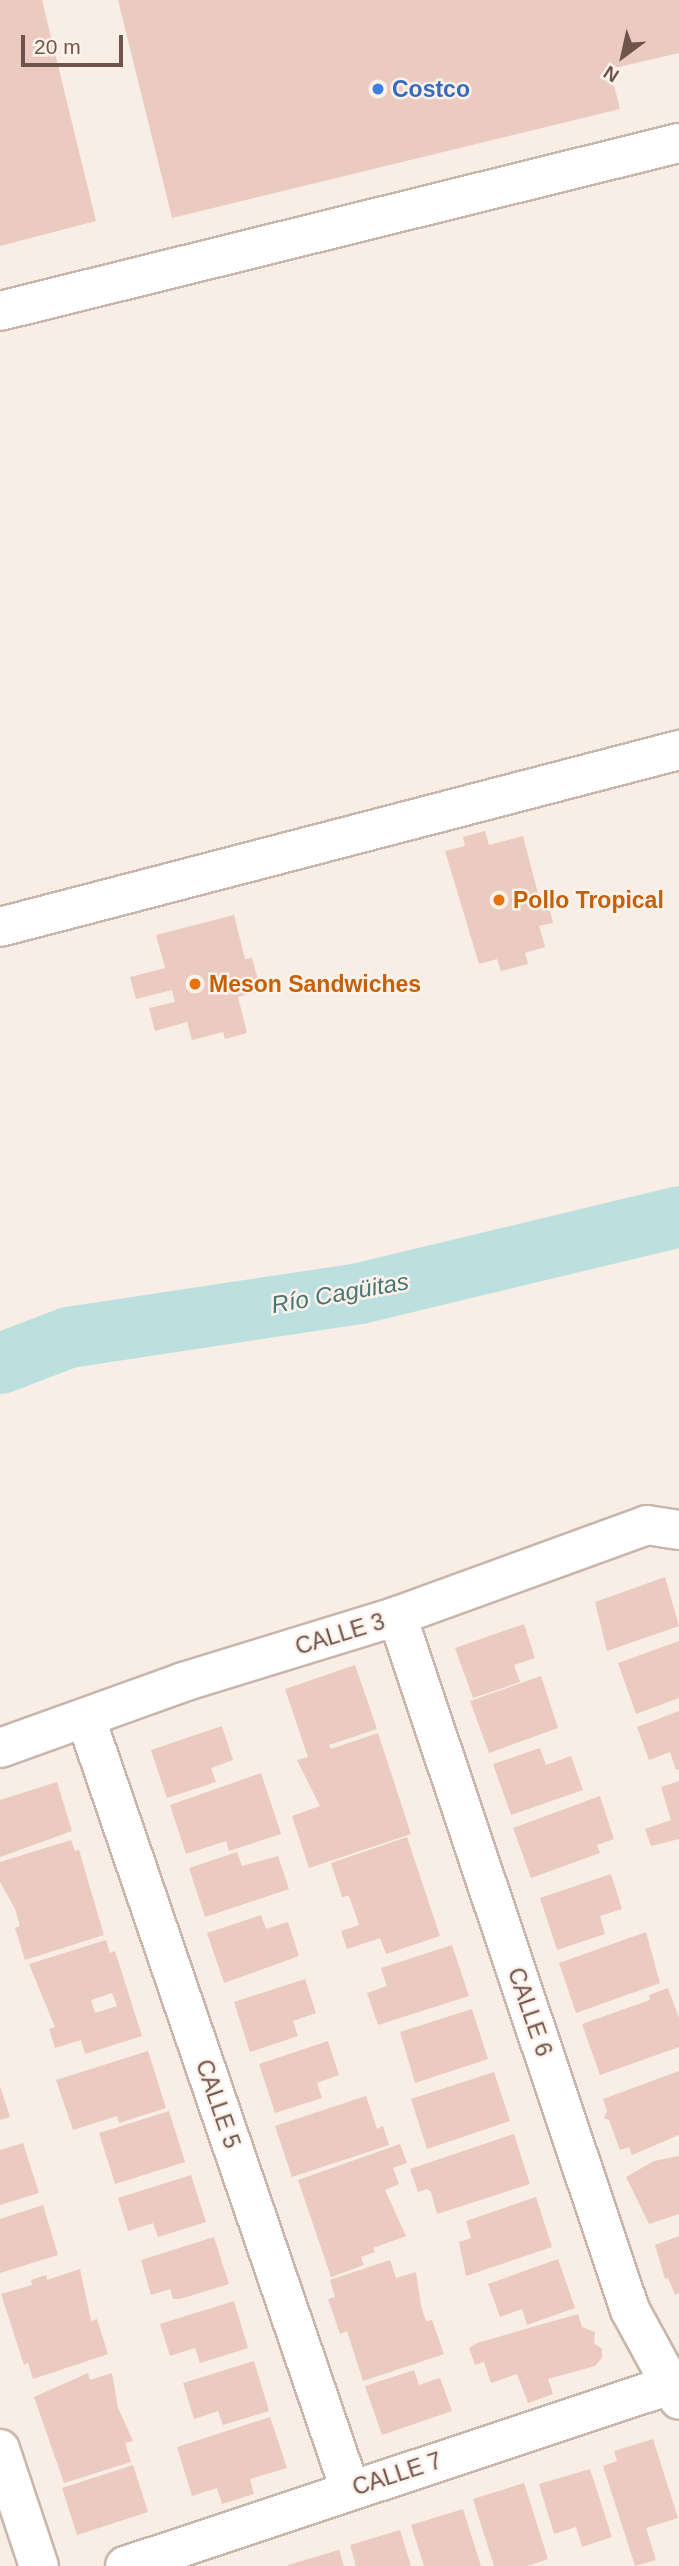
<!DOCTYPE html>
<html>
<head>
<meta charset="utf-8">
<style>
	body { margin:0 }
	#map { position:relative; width:679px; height:2566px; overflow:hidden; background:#f9eee5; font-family:Arial,sans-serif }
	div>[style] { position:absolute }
	.river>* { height:61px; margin:-30.5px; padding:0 30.5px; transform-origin:30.5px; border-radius:30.5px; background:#bce0df }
	.building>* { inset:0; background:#ebcac0 }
	.roads { filter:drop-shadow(2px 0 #c8b5ac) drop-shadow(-2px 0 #c8b5ac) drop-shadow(0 2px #c8b5ac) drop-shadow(0 -2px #c8b5ac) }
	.minor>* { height:38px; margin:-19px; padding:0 19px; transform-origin:19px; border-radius:19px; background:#fff }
	.dots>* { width:19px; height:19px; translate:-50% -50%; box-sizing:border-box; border:4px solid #fcf2ea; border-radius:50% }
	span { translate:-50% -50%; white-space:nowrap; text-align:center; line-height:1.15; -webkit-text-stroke:5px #fcf2ea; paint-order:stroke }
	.shop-label { font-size:23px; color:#366cbe; font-weight:700 }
	.left { translate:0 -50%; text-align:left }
	.food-label { font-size:23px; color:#c56008; font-weight:700 }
	.street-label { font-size:23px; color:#6e544d }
	.water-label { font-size:24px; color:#477878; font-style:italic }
	.north { position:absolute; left:588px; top:21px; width:70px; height:70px; -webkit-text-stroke:5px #fcf2ea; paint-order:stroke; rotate:213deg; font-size:19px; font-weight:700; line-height:28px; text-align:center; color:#6e544d }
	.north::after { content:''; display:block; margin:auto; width:24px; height:32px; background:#6e544d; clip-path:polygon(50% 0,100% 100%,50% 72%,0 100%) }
	.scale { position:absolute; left:21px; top:35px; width:102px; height:32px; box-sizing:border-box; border:4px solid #6e544d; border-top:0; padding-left:9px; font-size:21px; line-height:24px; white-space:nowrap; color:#6e544d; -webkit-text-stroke:5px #fcf2ea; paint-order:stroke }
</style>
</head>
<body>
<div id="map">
	<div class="river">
		<i style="left:0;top:1363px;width:73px;rotate:-20.9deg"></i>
		<i style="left:68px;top:1337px;width:294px;rotate:-8.6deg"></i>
		<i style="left:359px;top:1293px;width:329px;rotate:-13.5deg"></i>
	</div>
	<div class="building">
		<i style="clip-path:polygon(0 0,42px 0,96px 221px,0 246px)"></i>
		<i style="clip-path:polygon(118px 0,679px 0,679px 53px,610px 69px,620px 109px,172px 218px)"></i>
		<i style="clip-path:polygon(485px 831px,489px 845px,523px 836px,540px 901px,547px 899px,553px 923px,539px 926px,545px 947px,525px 953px,528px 964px,501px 971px,497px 959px,479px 964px,445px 851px,465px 846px,463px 837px)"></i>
		<i style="clip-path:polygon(234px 915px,245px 959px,252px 958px,261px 991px,238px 997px,247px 1033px,225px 1039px,223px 1032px,192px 1040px,187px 1022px,155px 1031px,149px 1008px,175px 1002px,172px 990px,136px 999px,130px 977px,165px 968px,156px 935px)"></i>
		<i style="clip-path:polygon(665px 1577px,679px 1626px,607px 1651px,595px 1602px)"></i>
		<i style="clip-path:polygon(524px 1624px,535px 1658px,514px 1665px,520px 1682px,473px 1698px,455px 1648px)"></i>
		<i style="clip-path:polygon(679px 1641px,679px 1698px,636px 1714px,618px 1663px)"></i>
		<i style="clip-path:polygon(355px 1665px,377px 1729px,329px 1745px,331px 1749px,378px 1733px,411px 1834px,309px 1868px,292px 1816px,320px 1806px,297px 1760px,308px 1757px,285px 1689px)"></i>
		<i style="clip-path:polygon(541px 1676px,558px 1728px,489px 1753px,470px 1701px)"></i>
		<i style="clip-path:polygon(679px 1711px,679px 1769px,676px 1770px,670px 1752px,649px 1760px,637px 1727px)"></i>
		<i style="clip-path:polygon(222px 1726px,233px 1760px,211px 1768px,216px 1782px,167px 1798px,151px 1750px)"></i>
		<i style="clip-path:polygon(540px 1748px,546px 1765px,571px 1756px,583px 1790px,511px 1815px,493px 1764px)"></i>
		<i style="clip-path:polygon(261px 1773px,281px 1834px,229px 1851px,226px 1841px,186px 1854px,170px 1805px)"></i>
		<i style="clip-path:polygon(679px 1781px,679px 1839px,651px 1846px,645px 1829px,671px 1820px,661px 1787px)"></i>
		<i style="clip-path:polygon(57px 1782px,72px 1831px,0 1857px,0 1800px)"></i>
		<i style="clip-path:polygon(600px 1796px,614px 1839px,597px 1845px,600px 1853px,531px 1878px,513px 1828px)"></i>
		<i style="clip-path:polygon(407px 1837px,440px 1936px,386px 1954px,380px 1938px,347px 1949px,341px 1931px,359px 1925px,349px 1896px,342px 1897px,331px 1863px)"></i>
		<i style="clip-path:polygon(71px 1840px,75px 1851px,79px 1850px,104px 1935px,25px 1960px,15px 1928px,20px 1926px,15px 1909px,0 1882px,0 1862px)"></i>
		<i style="clip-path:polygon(237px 1852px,242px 1866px,278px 1856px,289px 1889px,205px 1917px,189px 1868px)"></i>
		<i style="clip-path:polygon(611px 1874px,622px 1909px,600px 1916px,605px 1934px,557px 1950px,540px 1898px)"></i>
		<i style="clip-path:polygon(261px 1915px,266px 1929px,288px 1922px,299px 1956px,224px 1983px,207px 1933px)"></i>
		<i style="clip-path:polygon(646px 1932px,660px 1983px,576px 2013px,559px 1963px)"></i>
		<i style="clip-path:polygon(evenodd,106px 1940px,110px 1953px,115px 1951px,142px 2036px,85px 2054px,81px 2040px,55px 2048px,49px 2029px,55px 2027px,29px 1964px,106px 1940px,112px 1993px,117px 2006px,95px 2013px,91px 2000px,112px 1993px)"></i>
		<i style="clip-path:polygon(452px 1945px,469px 1996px,378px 2025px,367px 1993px,387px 1986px,381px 1968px)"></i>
		<i style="clip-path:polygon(305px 1979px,316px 2013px,293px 2021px,298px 2036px,250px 2052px,234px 2002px)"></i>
		<i style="clip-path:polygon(668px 1988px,679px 2018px,679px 2047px,600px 2075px,582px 2024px,650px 2000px,649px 1995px)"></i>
		<i style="clip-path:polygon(472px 2009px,488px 2059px,415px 2083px,400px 2032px)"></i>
		<i style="clip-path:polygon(328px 2041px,339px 2075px,317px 2083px,322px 2098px,275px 2113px,259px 2064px)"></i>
		<i style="clip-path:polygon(148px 2051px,166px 2108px,119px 2123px,117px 2116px,73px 2130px,56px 2080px)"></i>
		<i style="clip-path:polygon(679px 2071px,679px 2135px,632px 2155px,629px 2147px,620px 2150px,609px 2120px,604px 2118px,607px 2111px,603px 2099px)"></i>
		<i style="clip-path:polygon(494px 2072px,510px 2121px,427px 2149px,411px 2099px)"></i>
		<i style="clip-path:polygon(0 2086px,10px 2117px,0 2120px)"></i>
		<i style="clip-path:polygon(366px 2096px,377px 2129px,383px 2126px,389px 2145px,292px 2177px,275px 2126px)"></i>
		<i style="clip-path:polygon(169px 2111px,185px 2162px,115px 2184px,99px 2133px)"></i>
		<i style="clip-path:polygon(514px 2134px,530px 2184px,437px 2214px,431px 2192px,427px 2189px,418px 2192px,410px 2169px)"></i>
		<i style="clip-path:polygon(23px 2143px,39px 2193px,0 2205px,0 2150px)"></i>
		<i style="clip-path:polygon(400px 2144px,407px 2163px,393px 2168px,399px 2184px,385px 2190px,406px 2236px,373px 2248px,375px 2252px,361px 2257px,364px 2265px,331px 2277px,298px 2180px)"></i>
		<i style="clip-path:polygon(679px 2156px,679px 2214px,649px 2224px,626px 2177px,654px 2161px)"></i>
		<i style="clip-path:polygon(191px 2175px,206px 2222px,158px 2237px,153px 2223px,128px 2231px,118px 2198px)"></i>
		<i style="clip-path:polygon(536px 2197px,552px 2247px,466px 2276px,459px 2242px,471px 2238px,466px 2221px)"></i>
		<i style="clip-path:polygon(43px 2205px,58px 2255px,0 2273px,0 2219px)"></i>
		<i style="clip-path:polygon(679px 2236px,679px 2293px,675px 2295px,668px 2278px,665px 2279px,655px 2245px)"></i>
		<i style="clip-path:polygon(214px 2237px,229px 2284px,180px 2299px,173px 2299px,170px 2289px,151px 2295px,141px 2260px)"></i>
		<i style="clip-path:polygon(558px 2259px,575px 2308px,527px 2325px,522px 2309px,500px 2317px,488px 2284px)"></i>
		<i style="clip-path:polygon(390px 2260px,396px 2278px,416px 2272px,421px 2306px,426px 2321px,432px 2320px,444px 2354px,363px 2381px,347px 2331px,340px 2334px,328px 2299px,335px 2297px,330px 2280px)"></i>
		<i style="clip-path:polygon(80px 2269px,91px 2321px,97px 2319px,108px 2354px,33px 2379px,28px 2363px,24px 2365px,1px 2294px,32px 2285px,31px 2280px,46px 2275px,47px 2280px)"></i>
		<i style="clip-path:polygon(234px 2301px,248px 2348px,200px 2363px,195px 2348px,170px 2356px,160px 2324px)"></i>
		<i style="clip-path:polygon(578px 2314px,582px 2327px,595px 2332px,594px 2343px,602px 2349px,602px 2358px,595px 2366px,548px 2379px,553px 2394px,528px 2403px,517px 2374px,491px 2383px,484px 2362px,475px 2365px,469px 2348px,477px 2343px)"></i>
		<i style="clip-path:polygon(254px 2361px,269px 2411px,223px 2425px,218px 2411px,194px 2419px,183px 2383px)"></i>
		<i style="clip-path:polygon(414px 2370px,419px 2385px,440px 2378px,452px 2411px,382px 2435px,365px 2386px)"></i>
		<i style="clip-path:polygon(88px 2373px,90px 2380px,112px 2373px,118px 2408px,133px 2441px,125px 2443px,131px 2462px,64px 2483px,34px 2397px)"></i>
		<i style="clip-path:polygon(270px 2417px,287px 2468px,250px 2479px,254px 2494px,222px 2504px,217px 2488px,192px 2496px,177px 2447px)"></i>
		<i style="clip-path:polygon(653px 2439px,678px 2518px,646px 2528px,656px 2560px,635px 2566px,603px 2466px,617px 2461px,614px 2451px)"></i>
		<i style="clip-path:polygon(133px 2465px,148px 2512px,77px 2535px,62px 2488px)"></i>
		<i style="clip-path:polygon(590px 2469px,612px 2537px,582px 2547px,576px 2527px,554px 2534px,539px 2484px)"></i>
		<i style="clip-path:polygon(524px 2483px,548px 2559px,527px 2566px,494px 2566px,473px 2499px)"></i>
		<i style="clip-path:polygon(463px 2509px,481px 2566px,424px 2566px,411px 2525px)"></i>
		<i style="clip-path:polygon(400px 2530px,411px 2566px,356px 2566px,350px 2545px)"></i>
		<i style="clip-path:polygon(339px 2550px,344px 2566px,288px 2566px,288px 2565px)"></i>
	</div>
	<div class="roads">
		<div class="minor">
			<i style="left:0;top:311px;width:699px;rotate:-13.9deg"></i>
			<i style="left:0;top:927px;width:702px;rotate:-14.61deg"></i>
			<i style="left:397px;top:1616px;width:732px;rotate:71.44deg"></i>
			<i style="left:630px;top:2310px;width:102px;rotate:61.4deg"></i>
			<i style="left:86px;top:1719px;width:814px;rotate:71.08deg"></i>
			<i style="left:0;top:1748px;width:195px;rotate:-19.8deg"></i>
			<i style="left:183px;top:1682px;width:224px;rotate:-17.1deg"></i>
			<i style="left:397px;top:1616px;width:266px;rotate:-20deg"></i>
			<i style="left:647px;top:1525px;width:32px;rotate:9deg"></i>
			<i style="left:0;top:2449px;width:123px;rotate:71.6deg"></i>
			<i style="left:125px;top:2566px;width:574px;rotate:-18.37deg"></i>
		</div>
	</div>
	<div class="dots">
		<i style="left:378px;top:89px;background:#3f7fe0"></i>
		<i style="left:499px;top:900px;background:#e8710a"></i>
		<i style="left:195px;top:984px;background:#e8710a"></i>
	</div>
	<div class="shop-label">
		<span class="left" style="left:392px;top:89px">Costco</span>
	</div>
	<div class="food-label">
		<span class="left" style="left:513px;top:900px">Pollo Tropical</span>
		<span class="left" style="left:209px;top:984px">Meson Sandwiches</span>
	</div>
	<div class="street-label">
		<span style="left:340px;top:1634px;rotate:-17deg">CALLE 3</span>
		<span style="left:530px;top:2012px;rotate:71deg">CALLE 6</span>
		<span style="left:218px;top:2104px;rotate:71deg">CALLE 5</span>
		<span style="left:397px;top:2474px;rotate:-18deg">CALLE 7</span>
	</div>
	<div class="water-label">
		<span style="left:340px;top:1293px;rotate:-10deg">Río Cagüitas</span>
	</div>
	<div class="north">N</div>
	<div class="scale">20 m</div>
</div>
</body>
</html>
